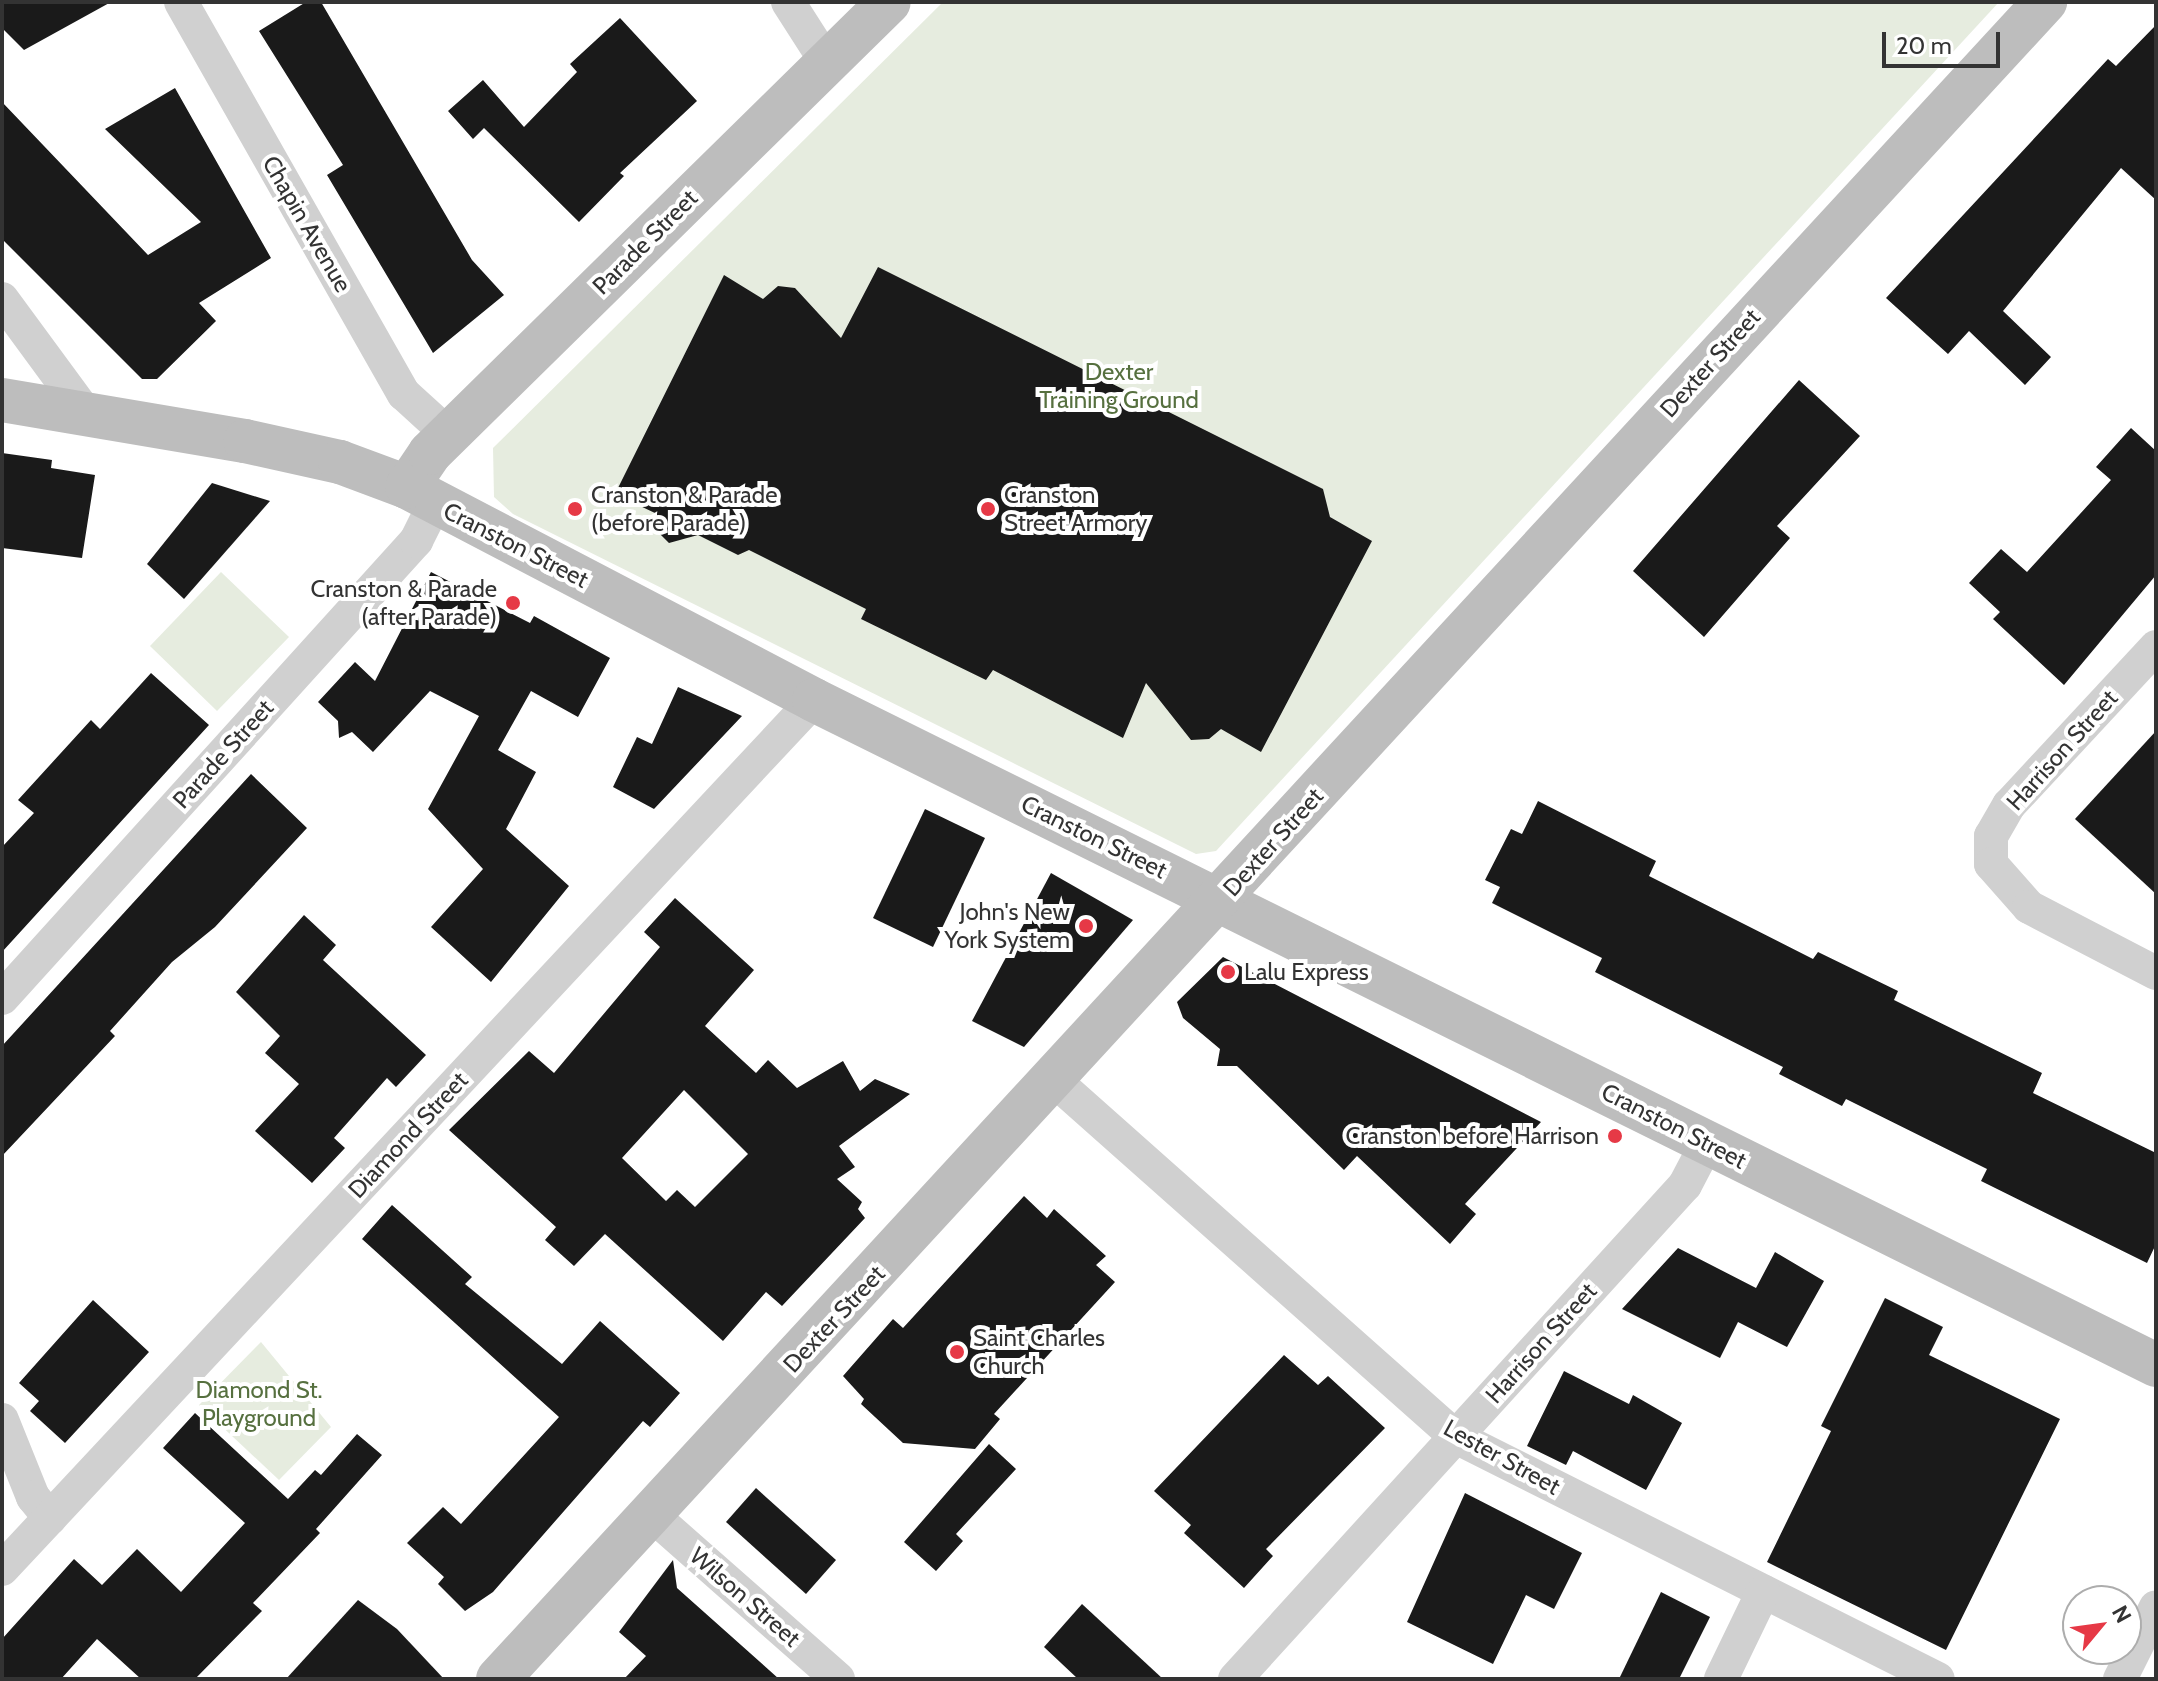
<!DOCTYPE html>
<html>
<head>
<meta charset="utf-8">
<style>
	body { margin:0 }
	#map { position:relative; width:2158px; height:1681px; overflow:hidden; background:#fff; font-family:Cabin,sans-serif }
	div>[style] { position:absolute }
	.green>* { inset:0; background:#e6ecdf }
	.building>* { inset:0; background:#1a1a1a }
	.street>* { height:34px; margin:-17px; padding:0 17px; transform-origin:17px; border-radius:17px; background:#d0d0d0 }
	.secondary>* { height:44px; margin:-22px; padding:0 22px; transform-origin:22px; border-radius:22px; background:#bdbdbd }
	.dots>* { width:22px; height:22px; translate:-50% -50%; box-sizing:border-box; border:4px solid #fff; border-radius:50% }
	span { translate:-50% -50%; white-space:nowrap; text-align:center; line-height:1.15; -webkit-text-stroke:8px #fff; paint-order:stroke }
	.street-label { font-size:24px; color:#333 }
	.park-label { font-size:24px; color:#56703f }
	.poi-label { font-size:24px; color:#333 }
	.left { translate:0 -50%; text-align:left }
	.right { translate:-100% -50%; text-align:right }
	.frame { position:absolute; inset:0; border:4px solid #333; pointer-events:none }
	.north { position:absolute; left:2062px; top:1585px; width:80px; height:80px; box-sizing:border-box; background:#fff; border:2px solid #adadad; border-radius:50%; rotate:61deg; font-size:22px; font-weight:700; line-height:32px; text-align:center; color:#333 }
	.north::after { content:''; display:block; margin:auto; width:28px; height:36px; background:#e63946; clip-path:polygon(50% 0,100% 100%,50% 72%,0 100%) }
	.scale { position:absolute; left:1882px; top:32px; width:118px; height:36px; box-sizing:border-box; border:4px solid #333; border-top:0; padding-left:10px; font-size:24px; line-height:28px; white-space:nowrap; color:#333; -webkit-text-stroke:6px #fff; paint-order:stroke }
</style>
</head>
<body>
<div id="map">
	<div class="green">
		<i style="clip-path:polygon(943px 2px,1999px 2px,1216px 851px,1196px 854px,513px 514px,494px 497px,493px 448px)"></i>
		<i style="clip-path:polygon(221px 572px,289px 637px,217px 711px,150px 646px)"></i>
		<i style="clip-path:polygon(261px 1342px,331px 1427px,279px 1480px,199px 1405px)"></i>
	</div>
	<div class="building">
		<i style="clip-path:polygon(2px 2px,111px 2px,24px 50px,2px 28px)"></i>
		<i style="clip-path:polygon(306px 2px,321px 2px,472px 260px,504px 295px,433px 353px,327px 175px,343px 165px,259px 31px)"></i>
		<i style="clip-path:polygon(620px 18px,697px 101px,620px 173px,624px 176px,579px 222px,484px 128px,473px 139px,448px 111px,483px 80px,524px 127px,577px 72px,570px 64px)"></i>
		<i style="clip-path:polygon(2156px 25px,2156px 200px,2121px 168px,2003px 311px,2051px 357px,2025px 385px,1969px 331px,1948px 354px,1886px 298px,2108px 59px,2116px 66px)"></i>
		<i style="clip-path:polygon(175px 88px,271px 258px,199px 303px,216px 321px,157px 379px,142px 379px,2px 239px,2px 102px,148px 255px,201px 222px,105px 129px)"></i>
		<i style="clip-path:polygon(878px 267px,1323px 489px,1330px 517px,1372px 541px,1261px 752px,1221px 729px,1209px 739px,1191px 740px,1146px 683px,1123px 738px,993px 670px,986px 680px,861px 619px,866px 609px,749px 550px,738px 555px,698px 535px,669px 543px,656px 530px,657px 514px,615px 494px,724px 275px,763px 299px,778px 286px,795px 288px,841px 338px)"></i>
		<i style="clip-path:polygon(1799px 380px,1860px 436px,1777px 526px,1790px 538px,1704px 637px,1633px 571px)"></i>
		<i style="clip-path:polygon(2131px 428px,2156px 451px,2156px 575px,2064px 685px,1993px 619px,2000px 612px,1969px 583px,2001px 549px,2027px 572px,2111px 480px,2096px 467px)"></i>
		<i style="clip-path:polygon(2px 453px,52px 460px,51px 468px,95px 475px,82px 558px,2px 548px)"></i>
		<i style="clip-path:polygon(212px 483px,270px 501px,184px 599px,147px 564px)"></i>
		<i style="clip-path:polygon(431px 572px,530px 623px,534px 616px,610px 658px,578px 717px,531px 691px,498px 750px,536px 772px,506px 829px,569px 886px,491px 982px,431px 927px,483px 869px,428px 809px,479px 716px,430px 691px,373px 752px,352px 732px,339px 738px,338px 721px,318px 702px,355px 662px,375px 681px)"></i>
		<i style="clip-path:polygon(151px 673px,209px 725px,2px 952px,2px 847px,34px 813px,18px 800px,91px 720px,100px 729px)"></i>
		<i style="clip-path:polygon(678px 687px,742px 716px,654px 809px,613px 787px,637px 737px,652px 744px)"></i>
		<i style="clip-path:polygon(2156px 731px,2156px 894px,2075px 819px)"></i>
		<i style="clip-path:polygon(251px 774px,307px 828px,215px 927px,172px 962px,110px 1031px,115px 1036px,2px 1156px,2px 1046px)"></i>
		<i style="clip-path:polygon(1538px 801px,1656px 861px,1649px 876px,1813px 959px,1818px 952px,1898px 991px,1894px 1000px,2042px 1073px,2033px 1093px,2156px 1153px,2156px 1244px,2147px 1263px,1981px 1181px,1987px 1169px,1846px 1099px,1842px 1106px,1779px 1074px,1783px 1067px,1595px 972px,1602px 958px,1492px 903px,1500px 887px,1485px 880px,1511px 829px,1522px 834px)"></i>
		<i style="clip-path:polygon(925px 809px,985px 838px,933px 947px,873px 918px)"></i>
		<i style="clip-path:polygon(1051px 873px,1133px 920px,1024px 1047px,972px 1021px)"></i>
		<i style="clip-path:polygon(evenodd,675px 898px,754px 970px,705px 1026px,756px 1073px,768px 1060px,797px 1088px,843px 1061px,860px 1091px,875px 1079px,910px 1094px,839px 1146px,855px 1167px,837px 1179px,862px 1202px,858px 1209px,865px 1218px,782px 1306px,766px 1292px,723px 1341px,605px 1234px,574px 1266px,545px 1240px,556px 1227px,449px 1130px,529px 1051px,554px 1073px,660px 947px,644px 932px,675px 898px,684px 1090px,748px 1154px,695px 1207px,677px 1190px,666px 1201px,622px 1158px,684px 1090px)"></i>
		<i style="clip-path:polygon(304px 915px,336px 945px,323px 960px,426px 1055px,396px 1087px,387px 1078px,334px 1138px,345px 1148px,312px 1183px,255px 1131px,299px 1084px,265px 1053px,280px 1036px,236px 992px)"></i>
		<i style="clip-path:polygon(1223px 957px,1541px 1122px,1465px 1204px,1476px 1214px,1450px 1244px,1357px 1156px,1344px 1170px,1237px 1066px,1217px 1066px,1220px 1049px,1183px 1018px,1177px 1002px)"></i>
		<i style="clip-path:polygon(1024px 1196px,1047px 1218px,1054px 1209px,1106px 1256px,1096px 1265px,1115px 1282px,994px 1414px,1000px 1419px,975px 1449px,903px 1443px,861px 1404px,864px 1399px,843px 1376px,893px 1319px,903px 1328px)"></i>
		<i style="clip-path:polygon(392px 1205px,472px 1277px,465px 1284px,562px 1364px,600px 1321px,680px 1393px,650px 1427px,643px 1421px,493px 1592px,465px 1611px,438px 1584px,444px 1577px,407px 1543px,443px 1507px,461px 1524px,559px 1417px,362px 1239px)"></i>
		<i style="clip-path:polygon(1678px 1248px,1756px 1288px,1775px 1252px,1824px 1281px,1787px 1347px,1738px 1322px,1720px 1358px,1622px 1309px)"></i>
		<i style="clip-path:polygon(1885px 1298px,1943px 1327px,1929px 1355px,2060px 1419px,1946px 1650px,1767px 1562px,1831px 1431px,1821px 1426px)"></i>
		<i style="clip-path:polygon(93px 1300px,149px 1352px,65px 1443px,30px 1411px,39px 1401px,19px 1383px)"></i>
		<i style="clip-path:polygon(1284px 1355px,1318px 1385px,1328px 1376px,1385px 1428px,1266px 1549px,1273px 1556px,1244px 1588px,1184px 1533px,1191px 1525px,1154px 1491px)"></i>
		<i style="clip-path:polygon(1564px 1371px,1629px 1404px,1633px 1395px,1682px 1423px,1646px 1490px,1573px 1451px,1566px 1465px,1527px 1446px)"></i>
		<i style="clip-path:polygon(195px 1413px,288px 1499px,315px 1470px,321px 1475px,357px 1434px,382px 1455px,316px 1529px,320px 1533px,253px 1603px,262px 1611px,195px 1679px,141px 1679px,97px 1639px,61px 1679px,2px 1679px,2px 1639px,74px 1559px,102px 1585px,137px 1549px,181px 1592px,245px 1523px,163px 1448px)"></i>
		<i style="clip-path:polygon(989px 1444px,1016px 1469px,956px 1534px,963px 1541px,936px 1571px,904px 1542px)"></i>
		<i style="clip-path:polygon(756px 1488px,836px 1560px,806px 1594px,726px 1522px)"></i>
		<i style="clip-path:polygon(1465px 1493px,1582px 1553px,1554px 1609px,1526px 1595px,1493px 1664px,1407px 1622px)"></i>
		<i style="clip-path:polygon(673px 1560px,677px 1588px,779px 1679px,624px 1679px,646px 1656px,619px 1632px)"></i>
		<i style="clip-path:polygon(1661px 1592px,1710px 1617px,1679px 1679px,1619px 1679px)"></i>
		<i style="clip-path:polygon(358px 1600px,397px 1629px,444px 1679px,286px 1679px)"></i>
		<i style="clip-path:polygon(1082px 1604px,1163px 1679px,1078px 1679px,1044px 1647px)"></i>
	</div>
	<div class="street">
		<i style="left:181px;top:2px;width:451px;rotate:60.4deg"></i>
		<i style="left:404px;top:394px;width:61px;rotate:42.3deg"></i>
		<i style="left:788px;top:2px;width:72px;rotate:57.4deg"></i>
		<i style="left:2px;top:299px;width:140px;rotate:53.7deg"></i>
		<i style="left:2156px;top:647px;width:216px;rotate:132.9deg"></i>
		<i style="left:2009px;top:805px;width:36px;rotate:120deg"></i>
		<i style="left:1991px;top:836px;width:28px;rotate:90deg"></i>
		<i style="left:1991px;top:864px;width:57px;rotate:48.5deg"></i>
		<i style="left:2029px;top:907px;width:143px;rotate:27.5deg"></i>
		<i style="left:2px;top:998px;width:617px;rotate:-47.83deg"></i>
		<i style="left:416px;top:541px;width:42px;rotate:-63.4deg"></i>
		<i style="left:1055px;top:1081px;width:536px;rotate:41.6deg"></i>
		<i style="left:1456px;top:1437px;width:539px;rotate:26.66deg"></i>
		<i style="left:2px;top:1420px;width:83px;rotate:68.1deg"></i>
		<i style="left:33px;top:1497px;width:27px;rotate:51deg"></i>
		<i style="left:652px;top:1515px;width:248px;rotate:41.4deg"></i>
		<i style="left:2px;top:1569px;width:1189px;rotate:-46.94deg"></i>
		<i style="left:1235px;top:1679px;width:668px;rotate:-47.67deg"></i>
		<i style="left:1685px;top:1185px;width:47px;rotate:-62.4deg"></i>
		<i style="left:1721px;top:1679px;width:97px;rotate:-64.2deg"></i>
		<i style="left:2120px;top:1679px;width:80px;rotate:-63.4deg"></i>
	</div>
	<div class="secondary">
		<i style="left:2px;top:400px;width:246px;rotate:9.6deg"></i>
		<i style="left:245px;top:441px;width:97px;rotate:12.5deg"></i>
		<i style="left:340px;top:462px;width:72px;rotate:20.5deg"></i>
		<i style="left:407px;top:487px;width:459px;rotate:27.6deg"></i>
		<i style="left:814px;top:700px;width:1498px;rotate:26.36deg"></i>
		<i style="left:407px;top:487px;width:41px;rotate:-55.9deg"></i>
		<i style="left:430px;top:453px;width:643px;rotate:-44.5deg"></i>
		<i style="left:498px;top:1679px;width:2282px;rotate:-47.31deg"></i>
	</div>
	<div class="dots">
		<i style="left:575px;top:509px;background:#e63946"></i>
		<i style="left:988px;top:509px;background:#e63946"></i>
		<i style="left:513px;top:603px;background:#e63946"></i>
		<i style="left:1086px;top:926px;background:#e63946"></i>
		<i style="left:1228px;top:972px;background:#e63946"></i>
		<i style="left:1615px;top:1136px;background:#e63946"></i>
		<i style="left:957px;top:1352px;background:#e63946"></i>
	</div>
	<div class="street-label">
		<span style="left:307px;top:224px;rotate:60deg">Chapin Avenue</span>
		<span style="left:645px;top:242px;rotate:-45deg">Parade Street</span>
		<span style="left:1710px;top:363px;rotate:-48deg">Dexter Street</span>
		<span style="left:516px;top:545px;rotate:27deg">Cranston Street</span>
		<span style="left:2062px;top:750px;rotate:-48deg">Harrison Street</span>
		<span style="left:223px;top:754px;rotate:-48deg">Parade Street</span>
		<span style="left:1094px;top:837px;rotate:26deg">Cranston Street</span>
		<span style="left:1273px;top:842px;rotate:-48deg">Dexter Street</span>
		<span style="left:1674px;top:1126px;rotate:27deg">Cranston Street</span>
		<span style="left:408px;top:1135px;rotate:-47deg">Diamond Street</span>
		<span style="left:834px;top:1319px;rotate:-47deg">Dexter Street</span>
		<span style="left:1541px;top:1343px;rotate:-48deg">Harrison Street</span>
		<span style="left:1502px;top:1457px;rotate:29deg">Lester Street</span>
		<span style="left:745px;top:1597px;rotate:41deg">Wilson Street</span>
	</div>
	<div class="park-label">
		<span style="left:1119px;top:386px">Dexter<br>Training Ground</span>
		<span style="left:259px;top:1404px">Diamond St.<br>Playground</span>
	</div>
	<div class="poi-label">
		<span class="left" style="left:591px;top:509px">Cranston &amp; Parade<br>(before Parade)</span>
		<span class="left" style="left:1004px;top:509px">Cranston<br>Street Armory</span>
		<span class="right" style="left:497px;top:603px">Cranston &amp; Parade<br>(after Parade)</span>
		<span class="right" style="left:1070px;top:926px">John's New<br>York System</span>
		<span class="left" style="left:1244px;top:972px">Lalu Express</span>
		<span class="right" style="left:1599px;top:1136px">Cranston before Harrison</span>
		<span class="left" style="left:973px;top:1352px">Saint Charles<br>Church</span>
	</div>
	<div class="frame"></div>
	<div class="north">N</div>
	<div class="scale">20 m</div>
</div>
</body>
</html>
